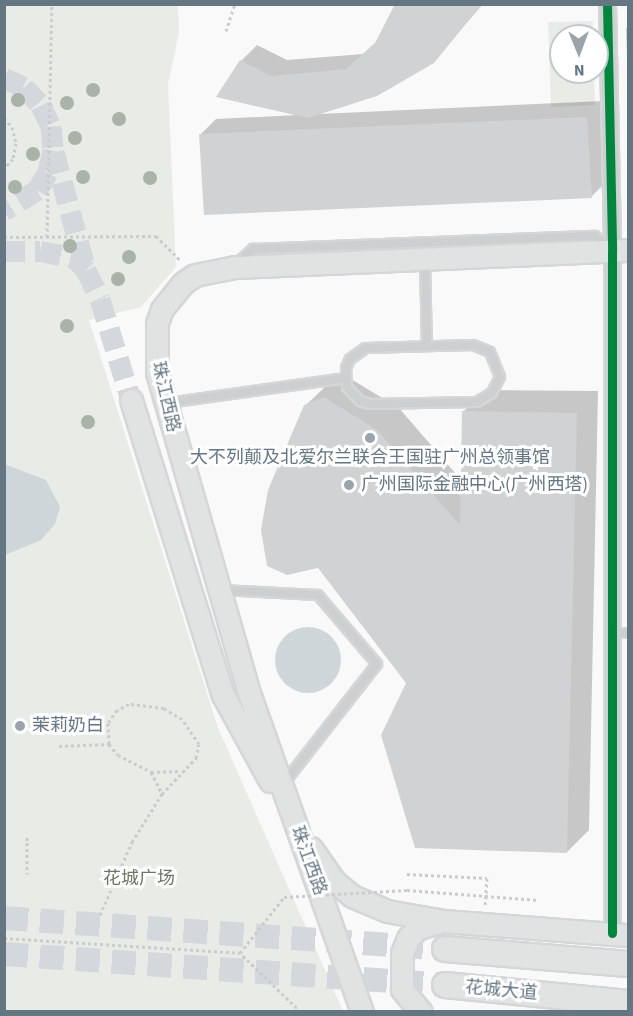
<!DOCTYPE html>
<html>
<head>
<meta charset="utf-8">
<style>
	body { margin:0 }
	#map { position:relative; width:633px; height:1016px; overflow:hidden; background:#f9f9f9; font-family:"Source Sans 3","Noto Sans SC",sans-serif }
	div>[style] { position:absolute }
	.green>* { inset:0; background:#e8ebe6 }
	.water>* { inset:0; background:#ced6d9 }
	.round { border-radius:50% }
	.shadow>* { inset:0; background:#0003 }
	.building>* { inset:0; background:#d0d2d3 }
	.secondary-tunnel>* { height:21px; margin-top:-10.5px; transform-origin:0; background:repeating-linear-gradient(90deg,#d4d8dc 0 21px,transparent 0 31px) }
	.primary-tunnel>* { height:24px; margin-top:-12px; transform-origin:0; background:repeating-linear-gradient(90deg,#d4d8dc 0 24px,transparent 0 36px) }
	.path>* { height:3px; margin-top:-1.5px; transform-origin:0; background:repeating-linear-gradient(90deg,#cbcccd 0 3px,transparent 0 6px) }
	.roads { filter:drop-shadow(2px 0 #d5d6d7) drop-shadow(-2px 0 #d5d6d7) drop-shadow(0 2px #d5d6d7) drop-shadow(0 -2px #d5d6d7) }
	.service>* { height:8px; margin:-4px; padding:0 4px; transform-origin:4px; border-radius:4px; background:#cecfd0 }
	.minor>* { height:15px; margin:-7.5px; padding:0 7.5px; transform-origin:7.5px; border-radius:7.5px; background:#cecfd0 }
	.secondary>* { height:21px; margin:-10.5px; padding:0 10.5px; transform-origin:10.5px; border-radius:10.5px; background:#e1e2e2 }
	.primary>* { height:24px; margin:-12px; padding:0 12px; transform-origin:12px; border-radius:12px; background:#e1e2e2 }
	.path-bridge>* { height:3px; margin-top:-1.5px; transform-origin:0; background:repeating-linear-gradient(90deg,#cbcccd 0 3px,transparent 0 6px) }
	.cycleway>* { height:9px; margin:-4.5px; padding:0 4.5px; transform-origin:4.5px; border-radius:4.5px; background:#00873e }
	.trees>* { width:14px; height:14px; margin:-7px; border-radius:50%; background:#a9b3a7 }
	.dots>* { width:16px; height:16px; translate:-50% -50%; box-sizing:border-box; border:3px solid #fff; border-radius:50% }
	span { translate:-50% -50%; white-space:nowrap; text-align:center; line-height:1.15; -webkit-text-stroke:6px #fff; paint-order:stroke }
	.street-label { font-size:18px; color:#657683 }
	.poi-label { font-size:18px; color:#657683 }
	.left { translate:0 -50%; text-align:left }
	.park-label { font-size:18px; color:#687a64 }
	.frame { position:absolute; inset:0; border:6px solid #657683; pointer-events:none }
	.north { position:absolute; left:549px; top:24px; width:60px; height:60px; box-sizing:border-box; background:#fff; border:2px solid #c1c8cd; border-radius:50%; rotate:179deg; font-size:16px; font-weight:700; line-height:24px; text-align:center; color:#657683 }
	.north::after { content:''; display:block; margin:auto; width:21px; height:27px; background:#99a4ac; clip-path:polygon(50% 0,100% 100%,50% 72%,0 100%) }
</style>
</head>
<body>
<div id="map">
	<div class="green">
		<i style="clip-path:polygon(5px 5px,178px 5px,179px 33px,168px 84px,176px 267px,141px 307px,89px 320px,218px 728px,343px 1011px,5px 1012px)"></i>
		<i style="clip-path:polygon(593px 21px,593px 36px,561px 36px,561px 72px,594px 72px,595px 105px,551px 107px,548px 22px)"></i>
	</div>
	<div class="water">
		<i style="clip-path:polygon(4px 464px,46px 480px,60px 507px,55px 524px,41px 540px,5px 555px)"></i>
		<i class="round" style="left:275px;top:627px;width:66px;height:66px"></i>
	</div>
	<div class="shadow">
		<i style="clip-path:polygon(397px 4px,483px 4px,433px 62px,319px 114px,603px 101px,608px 180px,592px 196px,200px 135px,216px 119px,298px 115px,241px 61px,257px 45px,287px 60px,363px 54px,378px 41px)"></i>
		<i style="clip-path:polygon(628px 27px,628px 83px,626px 29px)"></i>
		<i style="clip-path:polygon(346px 376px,399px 408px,462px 481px,463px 412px,485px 390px,598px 391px,589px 830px,567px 852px,408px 683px,305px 406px,328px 384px)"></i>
	</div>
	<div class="building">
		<i style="clip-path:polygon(395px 4px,482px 4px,434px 63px,377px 96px,308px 118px,216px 97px,240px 60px,271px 76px,346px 69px,375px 43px)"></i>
		<i style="clip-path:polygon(587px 117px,592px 198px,204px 215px,199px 134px)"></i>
		<i style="clip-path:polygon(324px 397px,377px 430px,460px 525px,462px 411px,577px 413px,567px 853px,415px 848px,381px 735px,406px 683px,318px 568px,287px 575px,267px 566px,261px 530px,268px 490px,304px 405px)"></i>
	</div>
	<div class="secondary-tunnel">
		<i style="left:4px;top:78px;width:22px;rotate:24deg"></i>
		<i style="left:24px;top:87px;width:25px;rotate:47deg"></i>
		<i style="left:41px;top:105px;width:23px;rotate:65deg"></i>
		<i style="left:51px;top:126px;width:24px;rotate:85deg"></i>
		<i style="left:53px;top:150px;width:23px;rotate:103deg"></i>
		<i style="left:48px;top:172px;width:21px;rotate:121deg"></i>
		<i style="left:37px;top:190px;width:39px;rotate:148deg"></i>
		<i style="left:54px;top:152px;width:122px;rotate:74.8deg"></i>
		<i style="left:4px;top:251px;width:36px"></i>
		<i style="left:40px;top:251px;width:36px;rotate:11deg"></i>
		<i style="left:75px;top:258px;width:16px;rotate:47deg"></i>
		<i style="left:86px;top:270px;width:32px;rotate:64deg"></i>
		<i style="left:100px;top:299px;width:106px;rotate:72.9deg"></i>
	</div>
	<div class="primary-tunnel">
		<i style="left:4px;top:918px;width:442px;rotate:4deg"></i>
		<i style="left:4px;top:954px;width:442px;rotate:4deg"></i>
	</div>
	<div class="path">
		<i style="left:226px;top:31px;width:28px;rotate:-72deg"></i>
		<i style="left:4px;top:118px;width:12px;rotate:48deg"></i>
		<i style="left:12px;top:127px;width:16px;rotate:76deg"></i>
		<i style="left:16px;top:143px;width:16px;rotate:101deg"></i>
		<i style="left:13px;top:159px;width:13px;rotate:135deg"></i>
		<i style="left:4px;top:237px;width:152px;rotate:-0.4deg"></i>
		<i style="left:156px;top:236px;width:35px;rotate:45deg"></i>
		<i style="left:47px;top:237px;width:233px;rotate:-88.8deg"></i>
		<i style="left:59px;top:746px;width:50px;rotate:-2.3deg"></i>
		<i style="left:151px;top:772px;width:25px;rotate:63deg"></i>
		<i style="left:27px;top:837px;width:37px;rotate:90deg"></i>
		<i style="left:407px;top:874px;width:80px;rotate:2.9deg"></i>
		<i style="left:487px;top:878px;width:27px;rotate:94deg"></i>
		<i style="left:100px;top:915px;width:80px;rotate:-66.3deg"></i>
		<i style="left:132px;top:842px;width:57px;rotate:-58deg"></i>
		<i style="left:162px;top:794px;width:50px;rotate:-46.6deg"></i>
		<i style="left:196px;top:758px;width:14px;rotate:-78deg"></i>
		<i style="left:199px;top:744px;width:30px;rotate:-124deg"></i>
		<i style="left:182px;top:719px;width:21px;rotate:-149deg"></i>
		<i style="left:164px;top:708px;width:35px;rotate:-173deg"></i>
		<i style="left:129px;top:704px;width:13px;rotate:153deg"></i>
		<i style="left:117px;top:710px;width:16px;rotate:125deg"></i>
		<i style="left:108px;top:723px;width:21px;rotate:87deg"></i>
		<i style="left:109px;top:744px;width:14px;rotate:51deg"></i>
		<i style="left:118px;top:755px;width:37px;rotate:27deg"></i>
		<i style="left:151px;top:772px;width:28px;rotate:-2deg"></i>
		<i style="left:4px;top:938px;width:236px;rotate:3.6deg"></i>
	</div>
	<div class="roads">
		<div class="service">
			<i style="left:425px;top:260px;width:86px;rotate:88.7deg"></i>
			<i style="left:240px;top:261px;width:18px;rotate:-43deg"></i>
			<i style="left:253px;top:249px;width:342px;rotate:-2.2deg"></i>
			<i style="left:595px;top:236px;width:15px;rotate:42deg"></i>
			<i style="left:473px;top:345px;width:18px;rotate:22deg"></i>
			<i style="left:490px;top:352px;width:27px;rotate:68deg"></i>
			<i style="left:500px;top:377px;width:18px;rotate:117deg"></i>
			<i style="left:492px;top:393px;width:17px;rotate:149deg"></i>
			<i style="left:477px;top:402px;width:107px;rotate:178.9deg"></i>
			<i style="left:370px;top:404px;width:10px;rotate:-163deg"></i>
			<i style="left:360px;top:401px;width:19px;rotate:-133deg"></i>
			<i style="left:347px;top:387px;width:19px;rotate:-93deg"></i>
			<i style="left:346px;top:368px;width:10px;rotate:-66deg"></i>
			<i style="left:350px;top:359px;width:19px;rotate:-35deg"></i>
			<i style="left:366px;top:348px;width:107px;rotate:-1.6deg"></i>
			<i style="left:168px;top:403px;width:179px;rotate:-8deg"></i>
			<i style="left:221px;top:590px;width:97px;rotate:3deg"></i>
			<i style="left:318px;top:595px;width:91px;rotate:49.5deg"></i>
			<i style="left:377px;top:664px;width:151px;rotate:128deg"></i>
			<i style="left:611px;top:633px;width:17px"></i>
		</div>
		<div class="minor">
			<i style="left:607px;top:4px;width:247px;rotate:88.8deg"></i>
			<i style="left:612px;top:251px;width:682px;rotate:90deg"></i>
		</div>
		<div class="secondary">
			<i style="left:131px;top:400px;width:309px;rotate:72.7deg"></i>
			<i style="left:223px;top:695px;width:98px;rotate:61.3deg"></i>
			<i style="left:311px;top:848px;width:40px;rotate:55.1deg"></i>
			<i style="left:334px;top:881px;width:23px;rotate:40deg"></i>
			<i style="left:352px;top:896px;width:38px;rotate:23deg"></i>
			<i style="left:387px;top:911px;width:58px;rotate:10deg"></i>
			<i style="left:444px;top:921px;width:185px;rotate:4.4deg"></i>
			<i style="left:362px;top:1012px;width:338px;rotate:-109.5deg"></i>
			<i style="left:249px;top:693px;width:334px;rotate:-106deg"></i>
			<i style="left:157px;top:372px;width:49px;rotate:-90deg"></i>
			<i style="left:157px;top:323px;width:15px;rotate:-70deg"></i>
			<i style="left:162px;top:309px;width:33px;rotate:-51deg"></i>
			<i style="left:183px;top:283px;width:14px;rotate:-34deg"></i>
			<i style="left:195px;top:275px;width:41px;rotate:-11.3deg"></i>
			<i style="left:235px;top:267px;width:393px;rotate:-2.5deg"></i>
			<i style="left:421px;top:1012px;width:30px;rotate:-130deg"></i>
			<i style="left:402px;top:989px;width:36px;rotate:-90deg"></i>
			<i style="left:402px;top:953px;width:16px;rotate:-68deg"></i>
			<i style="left:408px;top:938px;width:14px;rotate:-45deg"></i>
			<i style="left:418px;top:928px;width:23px;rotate:-15deg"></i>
		</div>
		<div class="primary">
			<i style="left:445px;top:949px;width:184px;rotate:4.7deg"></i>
			<i style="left:445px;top:985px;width:184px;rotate:5.6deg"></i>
		</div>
	</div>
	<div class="path-bridge">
		<i style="left:301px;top:1012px;width:85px;rotate:-136deg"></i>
		<i style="left:240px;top:953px;width:71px;rotate:-51.8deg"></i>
		<i style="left:284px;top:897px;width:123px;rotate:-3.3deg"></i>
		<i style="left:407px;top:890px;width:132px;rotate:4.3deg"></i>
	</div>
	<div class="cycleway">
		<i style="left:607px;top:4px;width:247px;rotate:88.8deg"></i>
		<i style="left:612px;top:251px;width:682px;rotate:90deg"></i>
	</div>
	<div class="trees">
		<i style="left:93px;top:90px"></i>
		<i style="left:18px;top:100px"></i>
		<i style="left:67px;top:103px"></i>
		<i style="left:119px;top:119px"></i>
		<i style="left:75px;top:138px"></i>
		<i style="left:33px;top:154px"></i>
		<i style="left:83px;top:177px"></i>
		<i style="left:150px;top:178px"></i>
		<i style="left:15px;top:187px"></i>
		<i style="left:70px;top:246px"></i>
		<i style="left:129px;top:257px"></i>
		<i style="left:118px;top:279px"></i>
		<i style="left:67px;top:326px"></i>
		<i style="left:88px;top:422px"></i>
	</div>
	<div class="dots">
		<i style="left:370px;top:438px;background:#99a4ac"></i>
		<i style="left:349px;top:485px;background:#99a4ac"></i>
		<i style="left:20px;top:726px;background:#99a4ac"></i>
	</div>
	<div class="street-label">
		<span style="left:165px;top:397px;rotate:77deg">珠江西路</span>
		<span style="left:308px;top:861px;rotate:70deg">珠江西路</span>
		<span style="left:501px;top:991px;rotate:5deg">花城大道</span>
	</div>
	<div class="poi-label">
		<span style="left:370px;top:458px">大不列颠及北爱尔兰联合王国驻广州总领事馆</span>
		<span class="left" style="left:361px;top:485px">广州国际金融中心(广州西塔)</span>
		<span class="left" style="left:32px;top:726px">茉莉奶白</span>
	</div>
	<div class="park-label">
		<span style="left:139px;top:879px">花城广场</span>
	</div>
	<div class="frame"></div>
	<div class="north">N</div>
</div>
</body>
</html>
